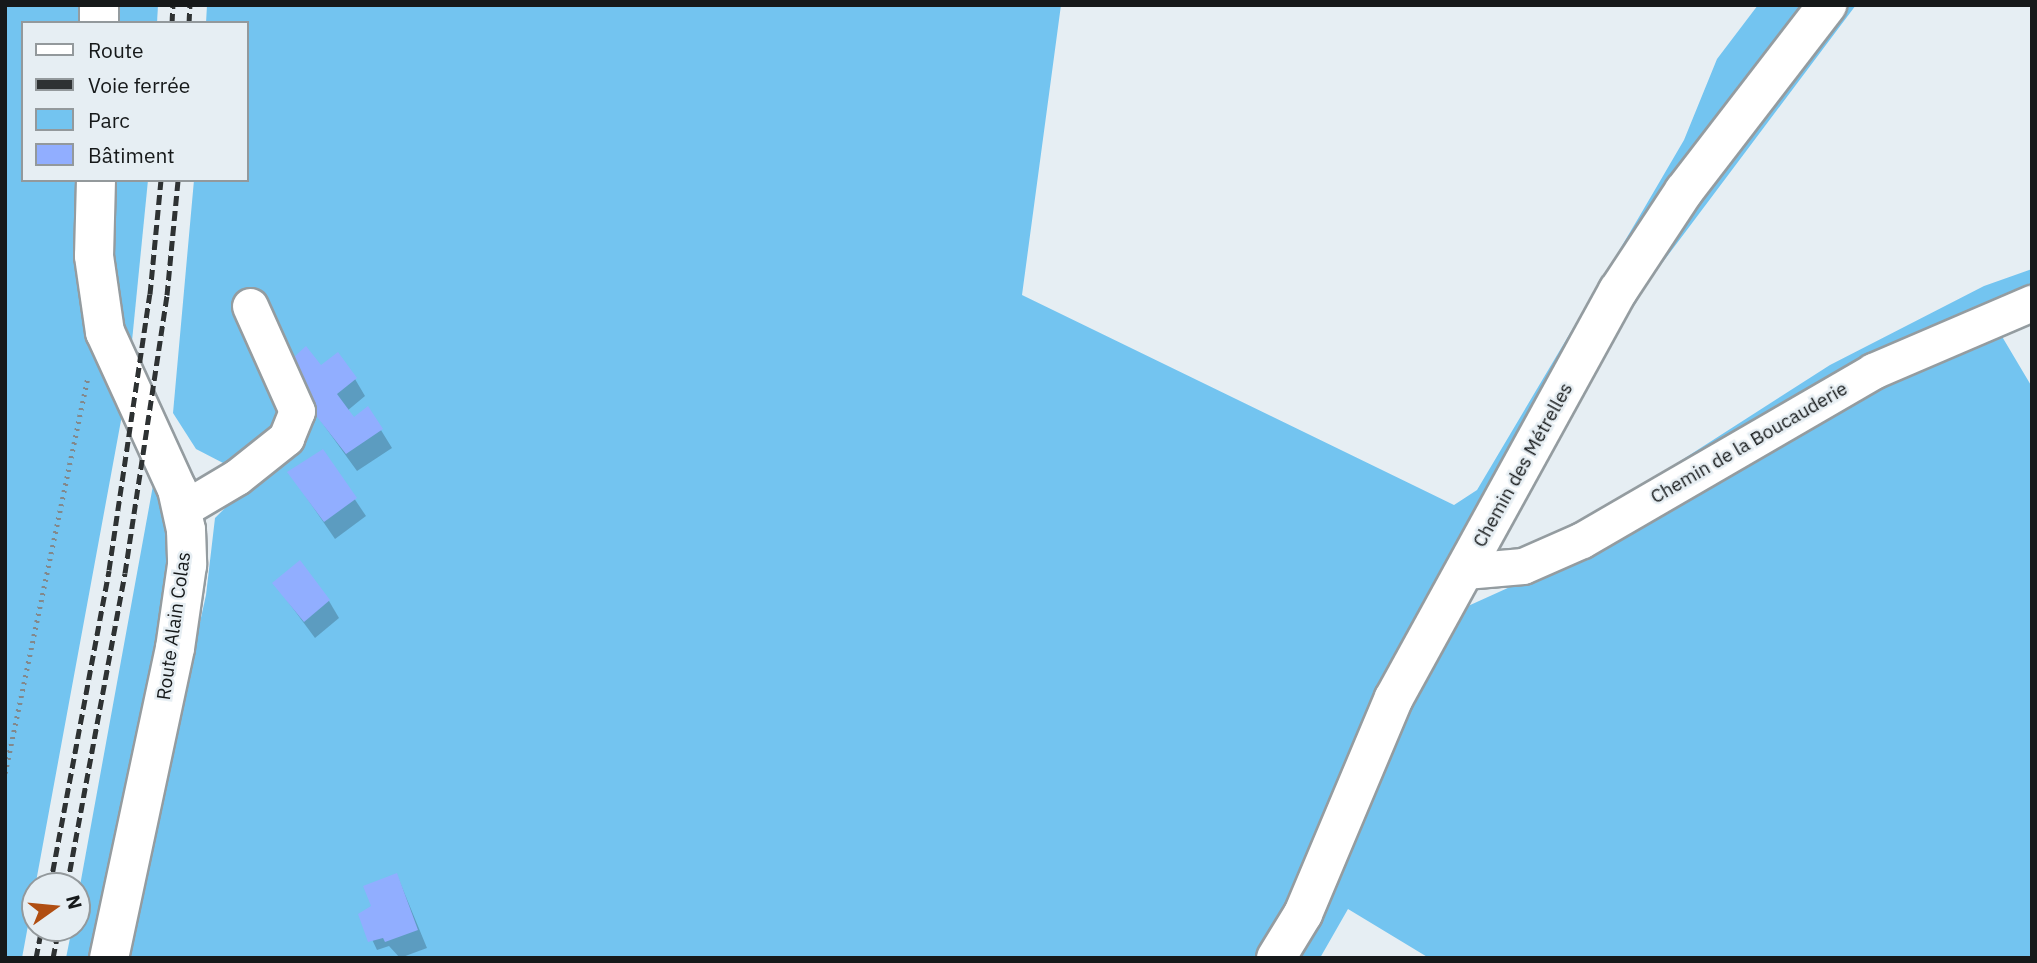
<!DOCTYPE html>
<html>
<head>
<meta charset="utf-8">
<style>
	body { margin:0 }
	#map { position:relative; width:2037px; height:963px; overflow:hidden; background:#e6eef3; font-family:"IBM Plex Sans",sans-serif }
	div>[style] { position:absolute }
	.green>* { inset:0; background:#73c4f0 }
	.shadow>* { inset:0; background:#0003 }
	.building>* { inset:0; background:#91aeff }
	.path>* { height:4.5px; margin-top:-2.25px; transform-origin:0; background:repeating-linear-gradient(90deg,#82888b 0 2px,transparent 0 7px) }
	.roads { filter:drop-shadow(2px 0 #949ca0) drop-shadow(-2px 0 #949ca0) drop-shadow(0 2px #949ca0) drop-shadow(0 -2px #949ca0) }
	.street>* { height:35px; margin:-17.5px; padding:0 17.5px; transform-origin:17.5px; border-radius:17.5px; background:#fff }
	.secondary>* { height:38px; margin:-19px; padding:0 19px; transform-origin:19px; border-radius:19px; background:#fff }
	.rail>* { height:5px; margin-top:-2.5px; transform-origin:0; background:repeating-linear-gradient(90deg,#2e3233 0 10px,transparent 0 15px) }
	span { translate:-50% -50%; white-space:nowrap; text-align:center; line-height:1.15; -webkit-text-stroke:5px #e6eef3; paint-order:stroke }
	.street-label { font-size:19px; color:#16191a }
	.frame { position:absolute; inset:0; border:7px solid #16191a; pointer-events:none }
	.legend { position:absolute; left:21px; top:21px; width:228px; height:161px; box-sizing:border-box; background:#e6eef3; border:2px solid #93999c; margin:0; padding:9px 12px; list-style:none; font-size:21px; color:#16191a }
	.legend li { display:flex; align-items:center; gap:14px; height:35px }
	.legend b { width:35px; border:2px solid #93999c }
	.north { position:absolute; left:21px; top:872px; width:70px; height:70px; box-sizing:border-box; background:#e6eef3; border:2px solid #93999c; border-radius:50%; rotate:75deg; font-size:19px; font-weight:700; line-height:28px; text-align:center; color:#16191a }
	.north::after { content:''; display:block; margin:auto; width:24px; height:32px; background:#b04e12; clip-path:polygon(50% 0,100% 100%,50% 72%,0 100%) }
</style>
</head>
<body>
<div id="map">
	<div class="green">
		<i style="clip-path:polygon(5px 5px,86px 5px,81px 23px,23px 23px,23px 180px,79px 180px,89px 337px,122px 415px,22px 958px,5px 958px)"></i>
		<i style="clip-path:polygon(114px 5px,158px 5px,157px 23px,114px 23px)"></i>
		<i style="clip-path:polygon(207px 5px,1061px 5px,1022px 295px,1454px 505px,1477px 490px,1639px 217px,1684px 140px,1717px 59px,1758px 5px,1815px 5px,1740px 95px,1312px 844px,1260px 958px,126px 958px,206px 595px,215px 518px,254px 479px,196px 449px,173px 413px,194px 180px,247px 180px,247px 23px,206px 23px)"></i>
		<i style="clip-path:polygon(1838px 5px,1856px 5px,1638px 295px,1508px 534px,1507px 513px,1630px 293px)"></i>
		<i style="clip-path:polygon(111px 180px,148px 180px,131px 351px,109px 272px)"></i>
		<i style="clip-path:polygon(2032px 269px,2032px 287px,1982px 305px,1827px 379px,1657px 485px,1538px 544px,1646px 483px,1830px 365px,1984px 286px)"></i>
		<i style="clip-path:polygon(1991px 318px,2032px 387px,2032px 958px,1429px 958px,1348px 909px,1320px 958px,1291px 958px,1389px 737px,1443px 640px,1468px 606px,1532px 577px)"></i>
		<i style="clip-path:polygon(154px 480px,170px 543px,159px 644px,91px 958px,66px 958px,72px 928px,77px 928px,77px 902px)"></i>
	</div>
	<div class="shadow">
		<i style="clip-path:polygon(321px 367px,355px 379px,365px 396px,347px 411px,353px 420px,368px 409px,392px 448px,357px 471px,315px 413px)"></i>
		<i style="clip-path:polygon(323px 452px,366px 516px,335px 539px,289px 472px)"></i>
		<i style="clip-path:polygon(274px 583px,329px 601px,339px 618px,315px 638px)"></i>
		<i style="clip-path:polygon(397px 875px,427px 948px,400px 958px,389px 946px,377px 950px,360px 914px,373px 907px)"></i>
	</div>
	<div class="building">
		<i style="clip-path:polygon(306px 346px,321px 365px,338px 352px,357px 378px,337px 394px,354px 417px,368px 406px,383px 429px,346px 454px,314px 413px,292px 359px)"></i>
		<i style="clip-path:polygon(323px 449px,357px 498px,324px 522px,287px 472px)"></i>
		<i style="clip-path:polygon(300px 560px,330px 600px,304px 622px,272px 583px)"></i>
		<i style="clip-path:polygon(397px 873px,418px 930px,385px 942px,383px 938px,368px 942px,358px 914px,371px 906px,363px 886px)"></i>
	</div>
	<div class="path">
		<i style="left:5px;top:773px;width:405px;rotate:-78.2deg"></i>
	</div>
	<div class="roads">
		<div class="street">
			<i style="left:183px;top:509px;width:63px;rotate:-30.7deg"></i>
			<i style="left:237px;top:477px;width:63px;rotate:-38.5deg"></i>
			<i style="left:286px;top:438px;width:29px;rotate:-68deg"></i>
			<i style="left:297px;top:411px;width:115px;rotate:-114.1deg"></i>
			<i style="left:1465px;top:571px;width:58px;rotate:-4.9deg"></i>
			<i style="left:1523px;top:566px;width:64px;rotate:-23.8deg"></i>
			<i style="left:1582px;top:540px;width:337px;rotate:-30.1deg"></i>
			<i style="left:1873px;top:371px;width:173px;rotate:-23.2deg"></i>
		</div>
		<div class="secondary">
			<i style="left:99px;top:23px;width:18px;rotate:-90deg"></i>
			<i style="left:96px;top:180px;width:76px;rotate:91.5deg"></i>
			<i style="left:94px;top:256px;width:77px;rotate:81.8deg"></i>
			<i style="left:105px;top:332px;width:173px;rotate:65.4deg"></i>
			<i style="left:177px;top:489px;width:42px;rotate:77.6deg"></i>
			<i style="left:186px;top:530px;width:35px;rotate:88deg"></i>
			<i style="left:187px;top:565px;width:84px;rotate:98.2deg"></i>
			<i style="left:175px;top:648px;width:317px;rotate:102deg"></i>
			<i style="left:1276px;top:958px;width:52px;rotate:-58.5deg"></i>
			<i style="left:1303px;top:914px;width:234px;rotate:-67.2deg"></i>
			<i style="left:1394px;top:698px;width:465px;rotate:-61.2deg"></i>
			<i style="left:1618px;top:291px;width:120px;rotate:-56.6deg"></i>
			<i style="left:1684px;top:191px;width:235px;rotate:-52.4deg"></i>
		</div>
	</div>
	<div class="rail">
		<i style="left:172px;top:23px;width:18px;rotate:-87deg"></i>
		<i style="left:189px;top:23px;width:18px;rotate:-87deg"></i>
		<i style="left:50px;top:886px;width:321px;rotate:-79.4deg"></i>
		<i style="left:109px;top:570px;width:279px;rotate:-81.6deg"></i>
		<i style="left:150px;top:294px;width:115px;rotate:-84.5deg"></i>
		<i style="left:67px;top:886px;width:318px;rotate:-79.5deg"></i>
		<i style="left:125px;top:573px;width:281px;rotate:-81.4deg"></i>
		<i style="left:167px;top:295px;width:116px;rotate:-84.5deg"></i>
		<i style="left:36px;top:958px;width:31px;rotate:-79deg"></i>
		<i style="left:53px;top:958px;width:31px;rotate:-79deg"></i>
	</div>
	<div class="street-label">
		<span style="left:1749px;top:443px;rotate:-30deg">Chemin de la Boucauderie</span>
		<span style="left:1523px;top:465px;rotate:-61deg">Chemin des Métrelles</span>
		<span style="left:174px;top:626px;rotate:-82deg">Route Alain Colas</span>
	</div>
	<div class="frame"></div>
	<ul class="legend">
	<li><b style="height:9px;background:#fff"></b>Route</li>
	<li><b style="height:9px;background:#2e3233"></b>Voie ferrée</li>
	<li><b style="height:19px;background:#73c4f0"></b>Parc</li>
	<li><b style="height:19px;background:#91aeff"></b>Bâtiment</li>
	</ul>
	<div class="north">N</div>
</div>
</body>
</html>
